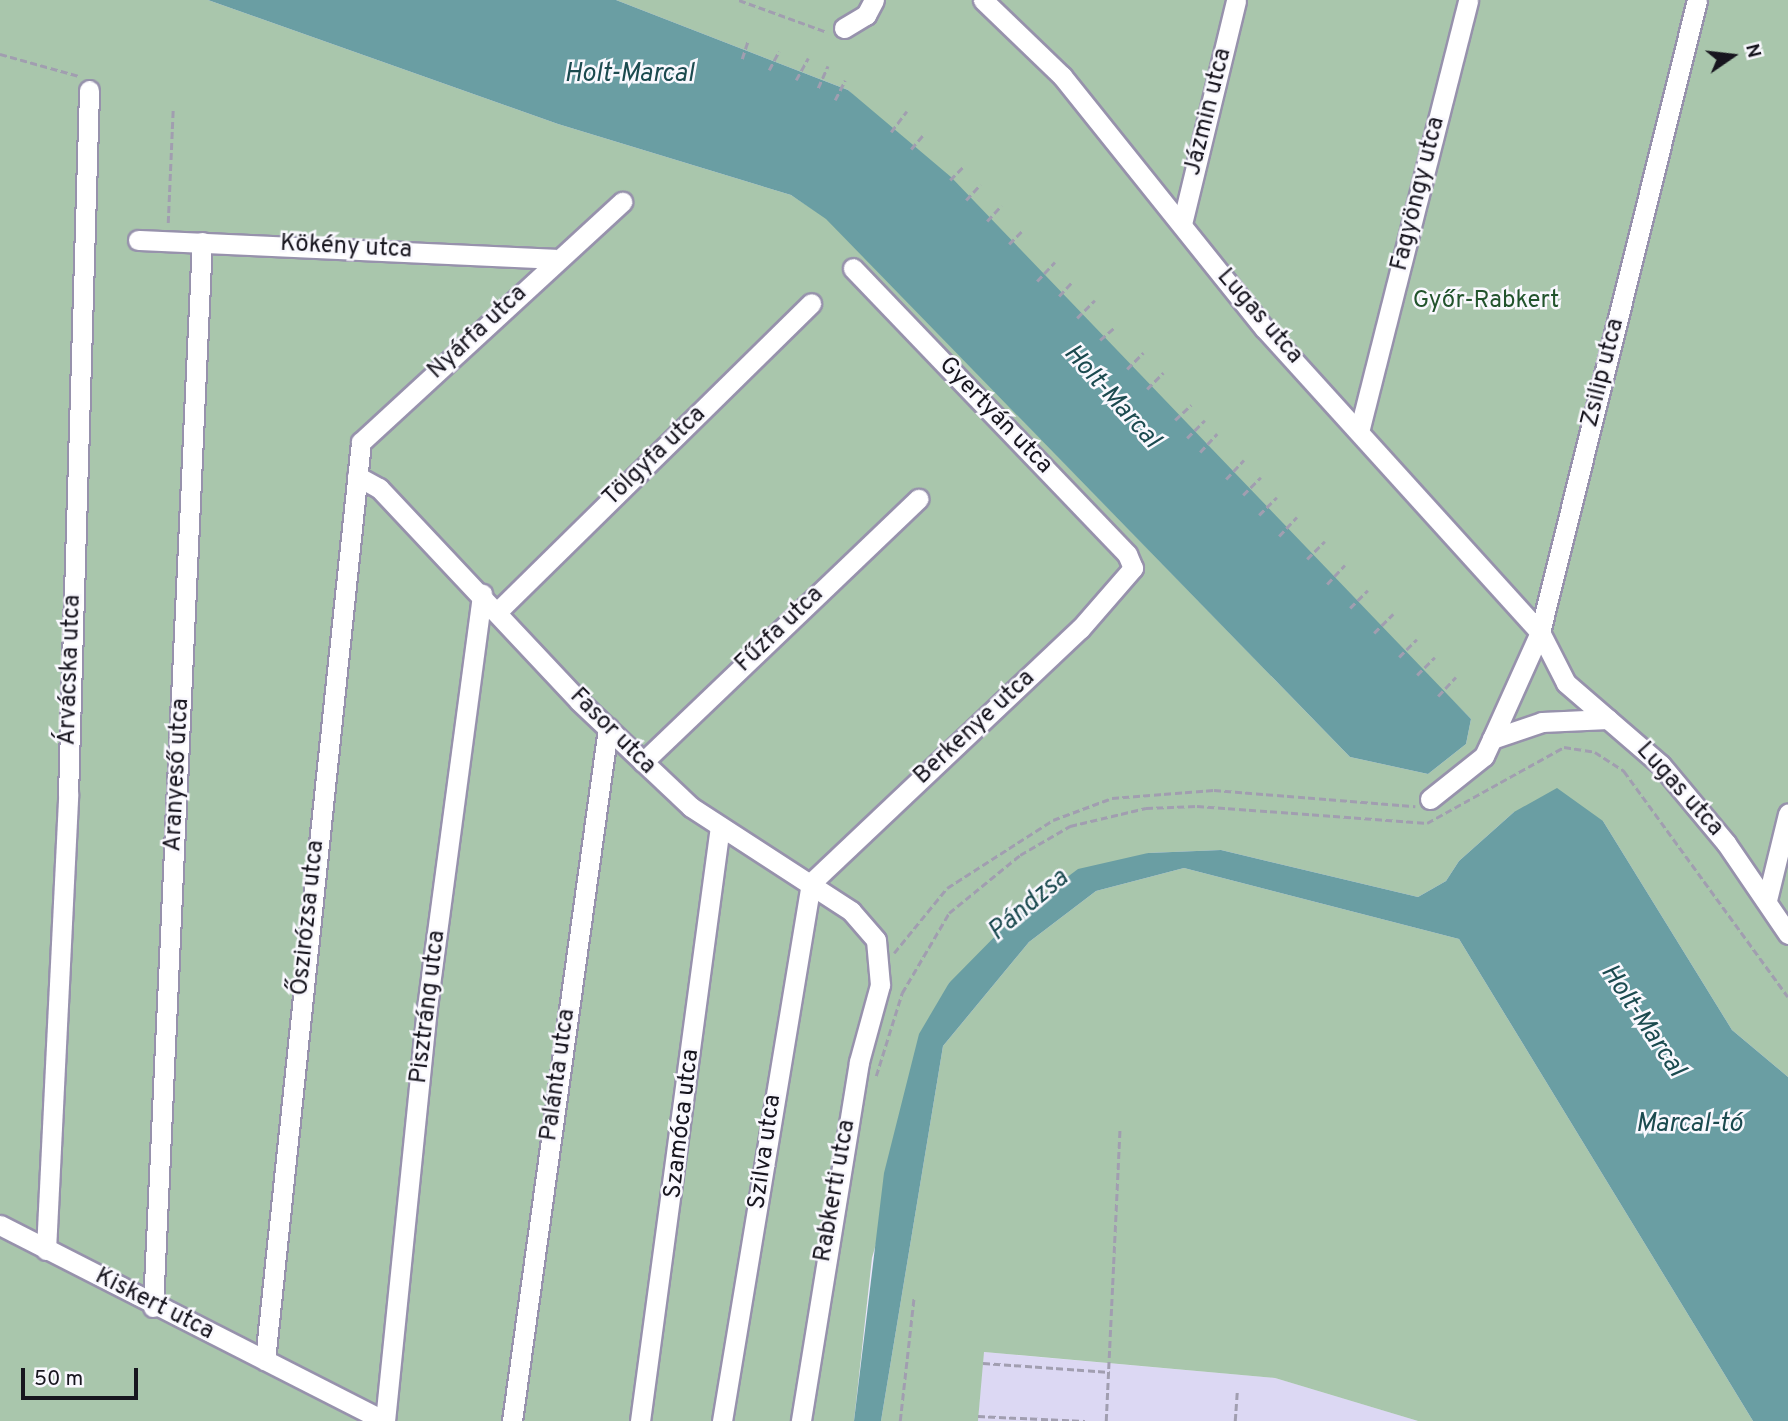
<!DOCTYPE html>
<html>
<head>
<meta charset="utf-8">
<style>
	body { margin:0 }
	#map { position:relative; width:1788px; height:1421px; overflow:hidden; background:#ece8ff; font-family:Overpass,sans-serif }
	div>[style] { position:absolute }
	.built>* { inset:0; background:#dcd8f3 }
	.green>* { inset:0; background:#a9c6ac }
	.water>* { inset:0; background:#6a9ea3 }
	.path>* { height:2.5px; margin-top:-1.25px; transform-origin:0; background:repeating-linear-gradient(90deg,#a19eb0 0 7px,transparent 0 10.5px) }
	.roads { filter:drop-shadow(2px 0 #9792ac) drop-shadow(-2px 0 #9792ac) drop-shadow(0 2px #9792ac) drop-shadow(0 -2px #9792ac) }
	.minor>* { height:19px; margin:-9.5px; padding:0 9.5px; transform-origin:9.5px; border-radius:9.5px; background:#fff }
	span { translate:-50% -50%; white-space:nowrap; text-align:center; line-height:1.15; -webkit-text-stroke:5px #f9f8fe; paint-order:stroke }
	.street-label { font-size:24px; color:#17151e }
	.park-label { font-size:24px; color:#22542c }
	.water-label { font-size:26px; color:#1b4a4f; font-style:italic }
	.north { position:absolute; left:1697px; top:21px; width:70px; height:70px; -webkit-text-stroke:5px #f9f8fe; paint-order:stroke; rotate:76deg; font-size:19px; font-weight:700; line-height:28px; text-align:center; color:#17151e }
	.north::after { content:''; display:block; margin:auto; width:24px; height:32px; background:#17151e; clip-path:polygon(50% 0,100% 100%,50% 72%,0 100%) }
	.scale { position:absolute; left:21px; top:1368px; width:117px; height:32px; box-sizing:border-box; border:4px solid #17151e; border-top:0; padding-left:9px; font-size:21px; line-height:24px; white-space:nowrap; color:#17151e; -webkit-text-stroke:5px #f9f8fe; paint-order:stroke }
</style>
</head>
<body>
<div id="map">
	<div class="built">
		<i style="clip-path:polygon(983px 1352px,1275px 1378px,1418px 1421px,978px 1421px)"></i>
	</div>
	<div class="green">
		<i style="clip-path:polygon(0 0,208px 0,558px 124px,791px 195px,826px 218px,1350px 757px,1428px 774px,1466px 744px,1471px 719px,848px 90px,616px 0,1788px 0,1788px 1077px,1732px 1030px,1603px 821px,1514px 812px,1459px 861px,1446px 881px,1418px 897px,1221px 850px,1148px 853px,949px 983px,872px 1258px,854px 1421px,0 1421px)"></i>
		<i style="clip-path:polygon(1184px 868px,1459px 939px,1753px 1421px,1418px 1421px,1275px 1378px,984px 1352px,978px 1421px,881px 1421px,943px 1046px,1029px 942px,1096px 891px)"></i>
	</div>
	<div class="water">
		<i style="clip-path:polygon(208px 0,616px 0,848px 90px,951px 177px,1471px 719px,1466px 744px,1428px 774px,1350px 757px,826px 219px,791px 195px,558px 124px)"></i>
		<i style="clip-path:polygon(1557px 788px,1603px 821px,1732px 1030px,1788px 1077px,1788px 1421px,1753px 1421px,1459px 939px,1184px 868px,1096px 891px,1029px 942px,943px 1046px,881px 1421px,854px 1421px,884px 1173px,919px 1034px,949px 983px,1014px 917px,1078px 869px,1148px 853px,1221px 850px,1418px 897px,1446px 881px,1459px 861px,1514px 812px)"></i>
	</div>
	<div class="path">
		<i style="left:739px;top:0;width:94px;rotate:20deg"></i>
		<i style="left:0;top:54px;width:82px;rotate:15.6deg"></i>
		<i style="left:742px;top:59px;width:19px;rotate:-72deg"></i>
		<i style="left:769px;top:70px;width:21px;rotate:-62deg"></i>
		<i style="left:796px;top:80px;width:25px;rotate:-61deg"></i>
		<i style="left:818px;top:88px;width:24px;rotate:-66deg"></i>
		<i style="left:835px;top:100px;width:22px;rotate:-63deg"></i>
		<i style="left:891px;top:132px;width:26px;rotate:-53deg"></i>
		<i style="left:911px;top:149px;width:20px;rotate:-49deg"></i>
		<i style="left:950px;top:180px;width:20px;rotate:-45deg"></i>
		<i style="left:966px;top:200px;width:21px;rotate:-47deg"></i>
		<i style="left:987px;top:221px;width:21px;rotate:-47deg"></i>
		<i style="left:168px;top:223px;width:114px;rotate:-87.5deg"></i>
		<i style="left:1009px;top:244px;width:20px;rotate:-45deg"></i>
		<i style="left:1037px;top:281px;width:26px;rotate:-47deg"></i>
		<i style="left:1059px;top:296px;width:19px;rotate:-47deg"></i>
		<i style="left:1077px;top:318px;width:25px;rotate:-45deg"></i>
		<i style="left:1100px;top:340px;width:20px;rotate:-41deg"></i>
		<i style="left:1127px;top:369px;width:23px;rotate:-45deg"></i>
		<i style="left:1147px;top:389px;width:23px;rotate:-45deg"></i>
		<i style="left:1175px;top:420px;width:22px;rotate:-43deg"></i>
		<i style="left:1187px;top:438px;width:25px;rotate:-45deg"></i>
		<i style="left:1200px;top:452px;width:25px;rotate:-47deg"></i>
		<i style="left:1226px;top:479px;width:26px;rotate:-47deg"></i>
		<i style="left:1243px;top:495px;width:25px;rotate:-45deg"></i>
		<i style="left:1259px;top:515px;width:25px;rotate:-45deg"></i>
		<i style="left:1279px;top:536px;width:26px;rotate:-47deg"></i>
		<i style="left:1307px;top:559px;width:25px;rotate:-45deg"></i>
		<i style="left:1327px;top:584px;width:26px;rotate:-47deg"></i>
		<i style="left:1350px;top:608px;width:25px;rotate:-45deg"></i>
		<i style="left:1374px;top:633px;width:27px;rotate:-45deg"></i>
		<i style="left:1399px;top:657px;width:25px;rotate:-45deg"></i>
		<i style="left:1417px;top:675px;width:25px;rotate:-45deg"></i>
		<i style="left:1438px;top:696px;width:26px;rotate:-47deg"></i>
		<i style="left:894px;top:953px;width:84px;rotate:-50.8deg"></i>
		<i style="left:947px;top:888px;width:126px;rotate:-32.7deg"></i>
		<i style="left:1053px;top:820px;width:63px;rotate:-20.4deg"></i>
		<i style="left:1112px;top:798px;width:102px;rotate:-4.5deg"></i>
		<i style="left:1214px;top:790px;width:202px;rotate:4.6deg"></i>
		<i style="left:876px;top:1076px;width:87px;rotate:-72.6deg"></i>
		<i style="left:902px;top:993px;width:93px;rotate:-59.6deg"></i>
		<i style="left:949px;top:913px;width:92px;rotate:-39.2deg"></i>
		<i style="left:1020px;top:855px;width:58px;rotate:-30.1deg"></i>
		<i style="left:1070px;top:826px;width:78px;rotate:-13.3deg"></i>
		<i style="left:1146px;top:808px;width:51px;rotate:-2.2deg"></i>
		<i style="left:1197px;top:806px;width:231px;rotate:4.2deg"></i>
		<i style="left:1427px;top:823px;width:157px;rotate:-29deg"></i>
		<i style="left:1564px;top:747px;width:31px;rotate:9deg"></i>
		<i style="left:1595px;top:752px;width:35px;rotate:33deg"></i>
		<i style="left:1624px;top:771px;width:279px;rotate:54deg"></i>
		<i style="left:983px;top:1363px;width:127px;rotate:4.1deg"></i>
		<i style="left:978px;top:1416px;width:107px;rotate:2.7deg"></i>
		<i style="left:900px;top:1421px;width:125px;rotate:-83.6deg"></i>
		<i style="left:1106px;top:1421px;width:293px;rotate:-87.3deg"></i>
		<i style="left:1235px;top:1421px;width:30px;rotate:-86deg"></i>
	</div>
	<div class="roads">
		<div class="minor">
			<i style="left:983px;top:0;width:110px;rotate:43.9deg"></i>
			<i style="left:1062px;top:76px;width:324px;rotate:51.3deg"></i>
			<i style="left:1265px;top:329px;width:409px;rotate:47.8deg"></i>
			<i style="left:1540px;top:632px;width:57px;rotate:63deg"></i>
			<i style="left:1566px;top:683px;width:125px;rotate:40.8deg"></i>
			<i style="left:1661px;top:765px;width:102px;rotate:50.2deg"></i>
			<i style="left:1726px;top:843px;width:110px;rotate:55.7deg"></i>
			<i style="left:844px;top:28px;width:26px;rotate:-31deg"></i>
			<i style="left:866px;top:15px;width:17px;rotate:-62deg"></i>
			<i style="left:1182px;top:224px;width:230px;rotate:-76.4deg"></i>
			<i style="left:138px;top:240px;width:417px;rotate:2.6deg"></i>
			<i style="left:1360px;top:428px;width:441px;rotate:-75.8deg"></i>
			<i style="left:357px;top:476px;width:25px;rotate:29deg"></i>
			<i style="left:379px;top:488px;width:292px;rotate:46.8deg"></i>
			<i style="left:579px;top:701px;width:154px;rotate:43.4deg"></i>
			<i style="left:691px;top:807px;width:191px;rotate:33deg"></i>
			<i style="left:851px;top:911px;width:38px;rotate:49deg"></i>
			<i style="left:876px;top:940px;width:45px;rotate:84.9deg"></i>
			<i style="left:880px;top:985px;width:80px;rotate:105.3deg"></i>
			<i style="left:859px;top:1062px;width:364px;rotate:99.2deg"></i>
			<i style="left:498px;top:611px;width:439px;rotate:-44.5deg"></i>
			<i style="left:1492px;top:739px;width:117px;rotate:-65.8deg"></i>
			<i style="left:1540px;top:632px;width:651px;rotate:-76.05deg"></i>
			<i style="left:643px;top:762px;width:381px;rotate:-43.7deg"></i>
			<i style="left:1430px;top:799px;width:69px;rotate:-38.5deg"></i>
			<i style="left:1484px;top:756px;width:19px;rotate:-65deg"></i>
			<i style="left:1492px;top:739px;width:53px;rotate:-18.8deg"></i>
			<i style="left:1542px;top:722px;width:66px;rotate:-2.6deg"></i>
			<i style="left:1767px;top:900px;width:89px;rotate:-76.3deg"></i>
			<i style="left:0;top:1225px;width:431px;rotate:27deg"></i>
			<i style="left:46px;top:1250px;width:456px;rotate:-87.2deg"></i>
			<i style="left:68px;top:795px;width:705px;rotate:-88.29deg"></i>
			<i style="left:153px;top:1307px;width:1066px;rotate:-87.37deg"></i>
			<i style="left:265px;top:1360px;width:923px;rotate:-84.03deg"></i>
			<i style="left:361px;top:442px;width:355px;rotate:-42.6deg"></i>
			<i style="left:385px;top:1421px;width:408px;rotate:-84.2deg"></i>
			<i style="left:426px;top:1015px;width:425px;rotate:-82.4deg"></i>
			<i style="left:512px;top:1421px;width:700px;rotate:-82.11deg"></i>
			<i style="left:640px;top:1421px;width:600px;rotate:-82.34deg"></i>
			<i style="left:722px;top:1421px;width:545px;rotate:-80.61deg"></i>
			<i style="left:811px;top:883px;width:370px;rotate:-43.4deg"></i>
			<i style="left:1080px;top:629px;width:81px;rotate:-49deg"></i>
			<i style="left:1133px;top:568px;width:15px;rotate:-113deg"></i>
			<i style="left:1127px;top:554px;width:396px;rotate:-133.8deg"></i>
		</div>
	</div>
	<div class="street-label">
		<span style="left:1209px;top:112px;rotate:-76deg">Jázmin utca</span>
		<span style="left:1419px;top:194px;rotate:-76deg">Fagyöngy utca</span>
		<span style="left:346px;top:248px;rotate:3deg">Kökény utca</span>
		<span style="left:1259px;top:317px;rotate:49deg">Lugas utca</span>
		<span style="left:478px;top:333px;rotate:-43deg">Nyárfa utca</span>
		<span style="left:1604px;top:373px;rotate:-76deg">Zsilip utca</span>
		<span style="left:995px;top:416px;rotate:46deg">Gyertyán utca</span>
		<span style="left:655px;top:457px;rotate:-44deg">Tölgyfa utca</span>
		<span style="left:780px;top:630px;rotate:-44deg">Fűzfa utca</span>
		<span style="left:71px;top:670px;rotate:-88deg">Árvácska utca</span>
		<span style="left:975px;top:728px;rotate:-43deg">Berkenye utca</span>
		<span style="left:612px;top:732px;rotate:45deg">Fasor utca</span>
		<span style="left:178px;top:775px;rotate:-87deg">Aranyeső utca</span>
		<span style="left:1679px;top:790px;rotate:48deg">Lugas utca</span>
		<span style="left:309px;top:918px;rotate:-84deg">Őszirózsa utca</span>
		<span style="left:429px;top:1007px;rotate:-83deg">Pisztráng utca</span>
		<span style="left:559px;top:1075px;rotate:-82deg">Palánta utca</span>
		<span style="left:683px;top:1124px;rotate:-83deg">Szamóca utca</span>
		<span style="left:766px;top:1152px;rotate:-82deg">Szilva utca</span>
		<span style="left:836px;top:1191px;rotate:-80deg">Rabkerti utca</span>
		<span style="left:154px;top:1305px;rotate:27deg">Kiskert utca</span>
	</div>
	<div class="park-label">
		<span style="left:1486px;top:302px">Győr-Rabkert</span>
	</div>
	<div class="water-label">
		<span style="left:629px;top:75px">Holt-Marcal</span>
		<span style="left:1111px;top:397px;rotate:48deg">Holt-Marcal</span>
		<span style="left:1029px;top:906px;rotate:-40deg">Pándzsa</span>
		<span style="left:1642px;top:1021px;rotate:56deg">Holt-Marcal</span>
		<span style="left:1689px;top:1125px">Marcal-tó</span>
	</div>
	<div class="north">N</div>
	<div class="scale">50 m</div>
</div>
</body>
</html>
